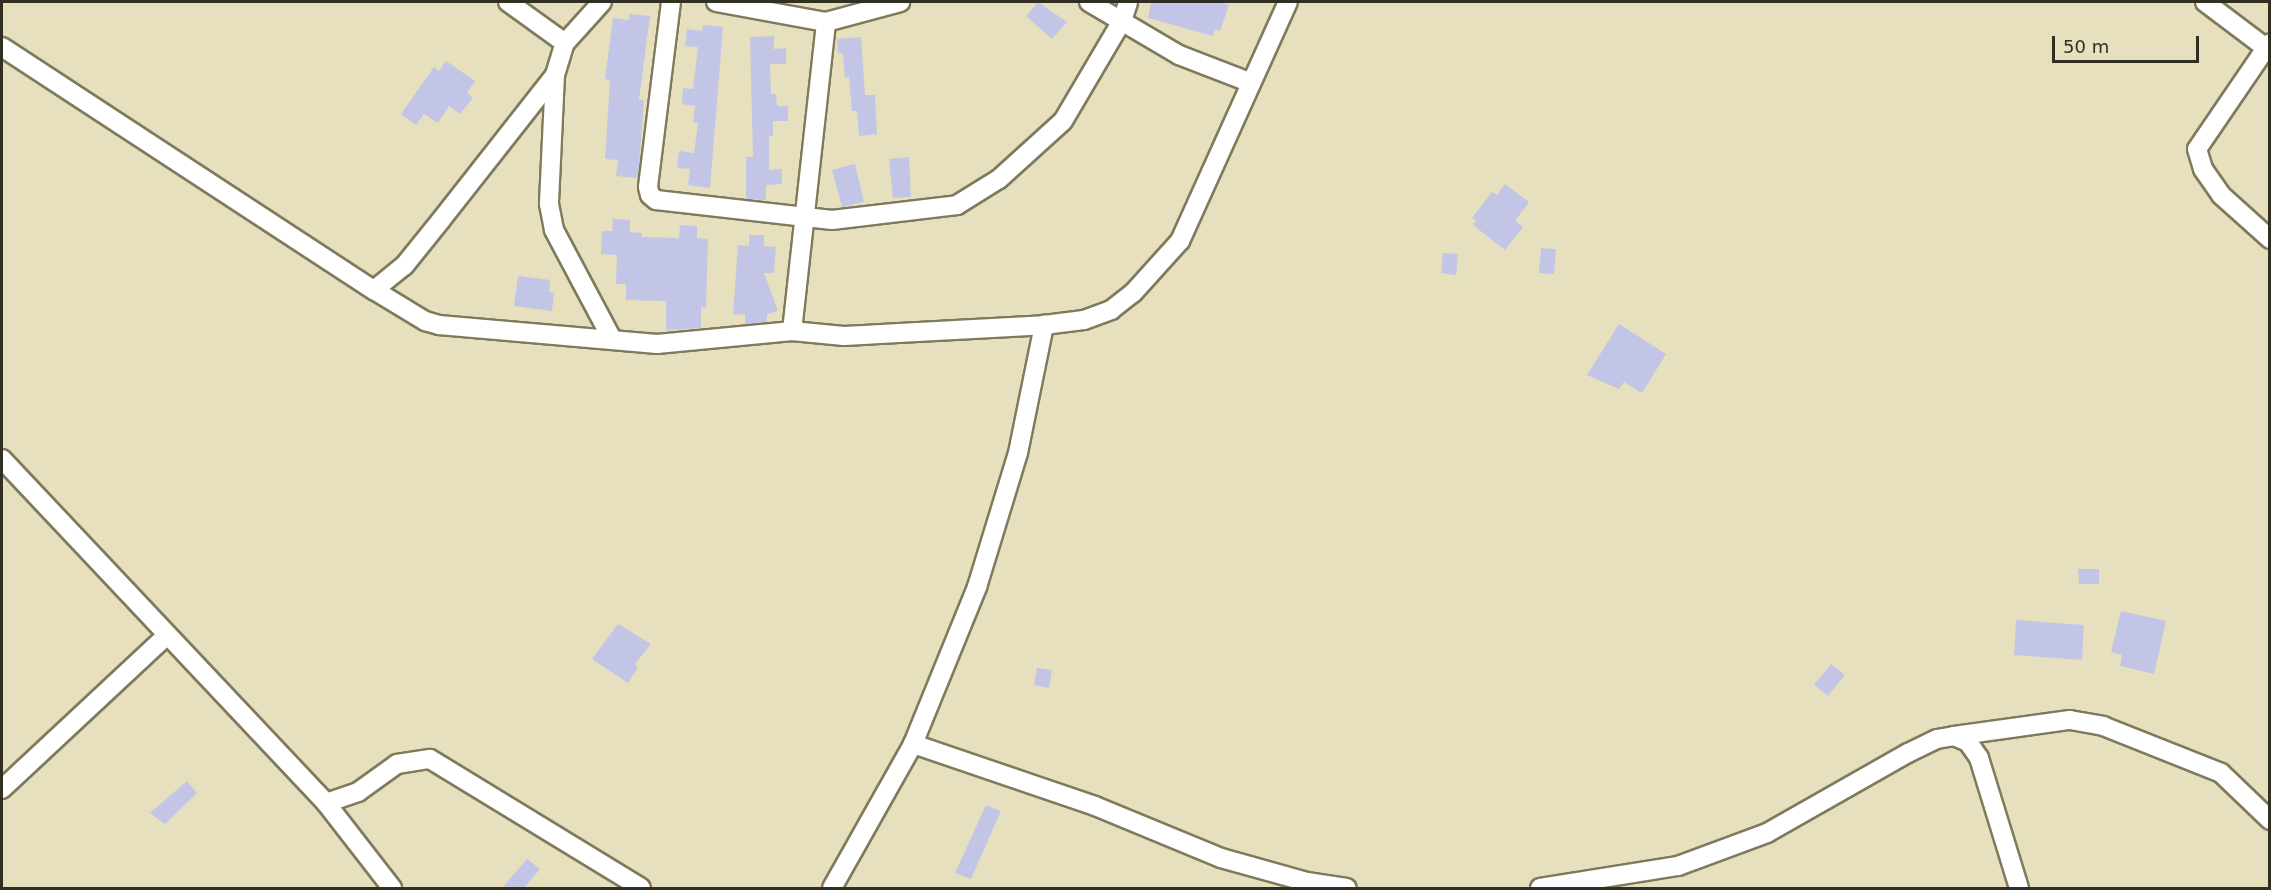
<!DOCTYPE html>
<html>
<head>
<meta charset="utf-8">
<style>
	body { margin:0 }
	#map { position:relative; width:2271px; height:890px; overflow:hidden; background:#e6e0bf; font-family:"DejaVu Sans",sans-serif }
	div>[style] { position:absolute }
	.building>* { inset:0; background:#c2c5e5 }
	.roads { filter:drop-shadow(2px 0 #807a5c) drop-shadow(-2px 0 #807a5c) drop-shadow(0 2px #807a5c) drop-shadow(0 -2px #807a5c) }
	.street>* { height:18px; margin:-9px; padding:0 9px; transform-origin:9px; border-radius:9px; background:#fff }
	span { translate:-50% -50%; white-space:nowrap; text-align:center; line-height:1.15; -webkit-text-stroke:4.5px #e6e0bf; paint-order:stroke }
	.frame { position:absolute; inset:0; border:3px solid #312f22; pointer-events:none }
	.scale { position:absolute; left:2052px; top:36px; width:147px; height:27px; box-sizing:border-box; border:3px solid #312f22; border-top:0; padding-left:8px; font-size:18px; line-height:21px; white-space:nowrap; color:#312f22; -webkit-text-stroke:4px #e6e0bf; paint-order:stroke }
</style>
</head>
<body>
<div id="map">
	<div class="building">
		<i style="clip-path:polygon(1038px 2px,1067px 22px,1052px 39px,1026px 16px)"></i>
		<i style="clip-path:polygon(1151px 2px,1220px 2px,1229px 5px,1220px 31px,1215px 29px,1213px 36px,1148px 18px)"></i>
		<i style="clip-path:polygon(629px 14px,650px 16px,639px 100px,644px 100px,638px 178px,616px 176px,618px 160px,605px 159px,610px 80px,605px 79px,613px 18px,629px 20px)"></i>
		<i style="clip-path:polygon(703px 25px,723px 27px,710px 188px,688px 185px,690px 169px,677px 168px,679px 151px,694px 153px,698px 123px,693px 122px,695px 106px,682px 104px,683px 88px,693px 89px,698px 47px,685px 46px,687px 29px,702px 31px)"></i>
		<i style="clip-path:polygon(774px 36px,774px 49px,786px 48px,786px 64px,770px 64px,771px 94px,776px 94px,777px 106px,788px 106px,788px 121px,773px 121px,773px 136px,769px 136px,769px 170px,782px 169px,782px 184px,766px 185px,766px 200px,746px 199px,746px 157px,753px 157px,750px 37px)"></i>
		<i style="clip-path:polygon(861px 37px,865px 95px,875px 95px,877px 134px,859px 136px,857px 111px,852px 111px,849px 77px,845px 78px,843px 53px,838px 53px,837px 39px)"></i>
		<i style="clip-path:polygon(446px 61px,475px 81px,467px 93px,473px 98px,460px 114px,449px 106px,438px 123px,424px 114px,416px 125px,401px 114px,434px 67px,439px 71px)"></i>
		<i style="clip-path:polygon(909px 157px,911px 197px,893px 198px,889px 159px)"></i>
		<i style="clip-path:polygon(855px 164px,864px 202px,842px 207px,832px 170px)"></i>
		<i style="clip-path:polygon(1505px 184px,1529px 202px,1515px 221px,1523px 227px,1505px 250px,1473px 225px,1476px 221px,1472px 218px,1492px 192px,1497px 195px)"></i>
		<i style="clip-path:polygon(613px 219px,630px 220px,630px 232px,642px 233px,642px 237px,679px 238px,680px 225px,697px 226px,697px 238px,708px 239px,706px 308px,701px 307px,701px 328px,666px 330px,666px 301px,626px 300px,626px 284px,616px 284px,617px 255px,601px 254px,602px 231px,612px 231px)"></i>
		<i style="clip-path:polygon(749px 235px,764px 235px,764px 246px,776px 247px,774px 273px,764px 273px,778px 311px,767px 314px,767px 322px,745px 324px,745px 314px,733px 315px,738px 245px,749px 246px)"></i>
		<i style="clip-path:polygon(1541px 248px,1556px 249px,1554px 274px,1539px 273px)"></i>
		<i style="clip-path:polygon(1443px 253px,1458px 254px,1456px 275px,1441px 273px)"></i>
		<i style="clip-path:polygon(518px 276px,550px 280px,549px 292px,554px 293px,552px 311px,514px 306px)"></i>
		<i style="clip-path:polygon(1619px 324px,1666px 354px,1642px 393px,1624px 382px,1619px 389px,1587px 375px)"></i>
		<i style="clip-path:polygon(2078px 569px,2099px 569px,2099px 584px,2079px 584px)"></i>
		<i style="clip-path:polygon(2121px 611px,2166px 621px,2154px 674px,2120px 666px,2122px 655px,2111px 652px)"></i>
		<i style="clip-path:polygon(2016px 620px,2084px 625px,2082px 660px,2014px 655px)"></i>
		<i style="clip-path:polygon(618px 624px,651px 644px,635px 664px,638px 667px,628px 683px,592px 659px)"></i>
		<i style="clip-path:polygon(1831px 664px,1845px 675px,1828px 696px,1814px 685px)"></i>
		<i style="clip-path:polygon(1037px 668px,1052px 670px,1049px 688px,1034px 685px)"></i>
		<i style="clip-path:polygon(187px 781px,197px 793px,165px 824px,150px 813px)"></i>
		<i style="clip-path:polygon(986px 805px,1001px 811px,971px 879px,955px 873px)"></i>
		<i style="clip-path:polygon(527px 859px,540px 869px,524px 888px,502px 888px)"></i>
	</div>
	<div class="roads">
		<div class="street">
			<i style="left:508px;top:2px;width:70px;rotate:35.7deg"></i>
			<i style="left:671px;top:2px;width:186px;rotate:97.1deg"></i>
			<i style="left:648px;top:187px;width:8px;rotate:76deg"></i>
			<i style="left:650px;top:195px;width:8px;rotate:40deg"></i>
			<i style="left:656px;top:200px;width:177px;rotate:6.5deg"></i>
			<i style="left:832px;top:220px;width:126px;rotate:-6.8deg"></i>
			<i style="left:957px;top:205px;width:49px;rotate:-31.8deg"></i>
			<i style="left:999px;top:179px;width:86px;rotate:-42.2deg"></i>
			<i style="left:1063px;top:121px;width:116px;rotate:-59.5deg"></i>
			<i style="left:1122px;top:21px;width:20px;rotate:-72deg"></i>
			<i style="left:716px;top:2px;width:112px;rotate:10.3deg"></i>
			<i style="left:826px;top:22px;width:77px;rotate:-15.1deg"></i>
			<i style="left:1089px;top:2px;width:104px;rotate:30.5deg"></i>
			<i style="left:1179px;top:55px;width:75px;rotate:21.1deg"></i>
			<i style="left:2205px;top:2px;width:76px;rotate:37deg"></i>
			<i style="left:2266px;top:48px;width:6px;rotate:-51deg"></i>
			<i style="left:2px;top:47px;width:444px;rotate:33.2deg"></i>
			<i style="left:374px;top:290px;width:60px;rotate:31.3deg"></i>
			<i style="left:425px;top:321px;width:15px;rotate:16deg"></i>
			<i style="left:439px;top:325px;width:219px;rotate:5deg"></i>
			<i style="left:657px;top:344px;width:136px;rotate:-5.5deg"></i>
			<i style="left:792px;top:331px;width:52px;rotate:5.5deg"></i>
			<i style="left:844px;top:336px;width:200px;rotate:-3.1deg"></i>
			<i style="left:2266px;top:48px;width:122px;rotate:124.3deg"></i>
			<i style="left:2197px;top:149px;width:21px;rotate:73deg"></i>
			<i style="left:2203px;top:169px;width:32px;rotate:55deg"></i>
			<i style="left:2221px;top:195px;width:66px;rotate:41.9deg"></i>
			<i style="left:555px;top:75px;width:129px;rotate:92.7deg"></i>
			<i style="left:549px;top:204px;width:26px;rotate:79deg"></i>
			<i style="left:554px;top:230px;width:121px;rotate:62deg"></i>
			<i style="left:374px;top:290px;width:38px;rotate:-39deg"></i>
			<i style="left:404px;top:266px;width:59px;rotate:-51.2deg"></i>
			<i style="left:441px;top:220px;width:184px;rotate:-51.8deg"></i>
			<i style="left:555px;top:75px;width:34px;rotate:-73deg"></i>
			<i style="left:565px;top:43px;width:55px;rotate:-47.9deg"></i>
			<i style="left:792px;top:331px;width:311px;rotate:-83.7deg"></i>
			<i style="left:2px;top:459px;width:473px;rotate:46.7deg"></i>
			<i style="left:326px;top:803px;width:108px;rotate:52.2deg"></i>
			<i style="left:1954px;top:736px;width:117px;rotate:-7.9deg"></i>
			<i style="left:2070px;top:720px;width:34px;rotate:10deg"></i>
			<i style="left:2103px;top:726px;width:127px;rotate:21.7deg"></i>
			<i style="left:2221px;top:773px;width:68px;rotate:43.8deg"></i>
			<i style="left:913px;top:744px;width:192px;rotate:18.8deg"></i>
			<i style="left:1095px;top:806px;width:136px;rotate:22.4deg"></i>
			<i style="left:1221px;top:858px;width:89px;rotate:15.6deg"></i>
			<i style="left:1307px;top:882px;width:40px;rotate:8.5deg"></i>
			<i style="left:2px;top:789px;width:224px;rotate:-43deg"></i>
			<i style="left:326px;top:803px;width:34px;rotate:-19deg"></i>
			<i style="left:358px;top:792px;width:48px;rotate:-35.7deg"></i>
			<i style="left:397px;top:764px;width:33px;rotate:-9deg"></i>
			<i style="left:430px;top:759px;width:247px;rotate:31.4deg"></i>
			<i style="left:832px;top:888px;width:165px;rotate:-60.6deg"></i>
			<i style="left:913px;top:744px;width:170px;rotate:-67.8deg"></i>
			<i style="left:977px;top:587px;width:140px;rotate:-73deg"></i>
			<i style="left:1018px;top:453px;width:131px;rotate:-78.5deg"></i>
			<i style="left:1044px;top:325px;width:40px;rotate:-7.1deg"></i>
			<i style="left:1084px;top:320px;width:29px;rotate:-20deg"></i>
			<i style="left:1111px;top:310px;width:28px;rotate:-38deg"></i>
			<i style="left:1133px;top:293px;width:70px;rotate:-47.9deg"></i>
			<i style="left:1180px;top:241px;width:262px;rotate:-65.7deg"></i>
			<i style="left:1540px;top:888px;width:140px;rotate:-9.1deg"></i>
			<i style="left:1678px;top:866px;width:95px;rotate:-20.3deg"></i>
			<i style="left:1767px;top:833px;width:162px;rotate:-29.6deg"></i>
			<i style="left:1908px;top:753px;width:32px;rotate:-26deg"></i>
			<i style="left:1937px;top:739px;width:17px;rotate:-10deg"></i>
			<i style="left:1954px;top:736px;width:15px;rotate:23deg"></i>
			<i style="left:1968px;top:742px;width:19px;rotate:55deg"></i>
			<i style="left:1979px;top:758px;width:136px;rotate:72.9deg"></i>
		</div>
	</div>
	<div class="frame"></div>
	<div class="scale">50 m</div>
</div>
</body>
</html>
